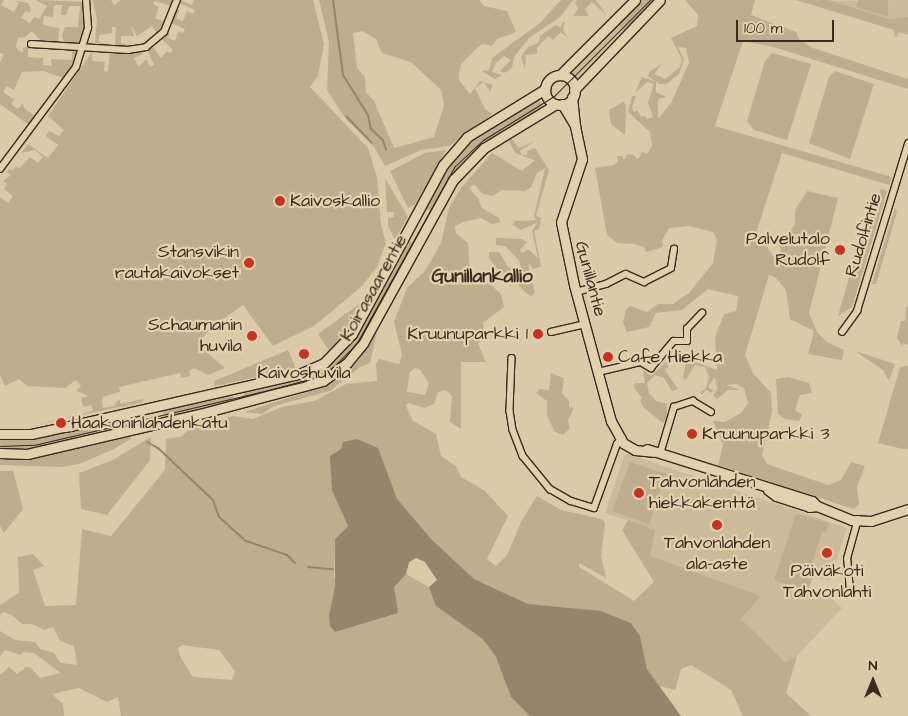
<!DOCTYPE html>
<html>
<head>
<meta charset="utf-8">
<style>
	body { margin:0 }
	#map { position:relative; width:908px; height:716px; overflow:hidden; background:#dbcaa8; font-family:"Architects Daughter",sans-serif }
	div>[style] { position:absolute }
	.built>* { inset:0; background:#ccbb9b }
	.green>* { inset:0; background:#bead8f }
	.water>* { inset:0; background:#96856c }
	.stream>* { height:2px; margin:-1px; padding:0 1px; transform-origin:1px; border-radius:1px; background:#96856c }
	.roads { filter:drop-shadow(1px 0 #3b2a1e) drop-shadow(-1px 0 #3b2a1e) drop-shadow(0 1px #3b2a1e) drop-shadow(0 -1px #3b2a1e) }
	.street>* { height:5.5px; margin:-2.75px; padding:0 2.75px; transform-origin:2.75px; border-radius:2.75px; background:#e2d1ae }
	.secondary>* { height:9px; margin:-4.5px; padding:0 4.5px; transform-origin:4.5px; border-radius:4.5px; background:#e2d1ae }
	.secondary>.ring { margin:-4.5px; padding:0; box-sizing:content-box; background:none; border:9px solid #e2d1ae; border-radius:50% }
	.tram>* { height:1px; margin:-0.5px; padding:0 0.5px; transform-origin:0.5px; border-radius:0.5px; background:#3b2a1e }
	.dots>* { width:14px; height:14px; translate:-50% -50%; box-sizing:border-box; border:2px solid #e2d1ae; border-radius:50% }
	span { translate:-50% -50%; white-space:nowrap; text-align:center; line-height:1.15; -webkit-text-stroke:4.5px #e2d1ae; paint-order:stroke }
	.poi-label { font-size:18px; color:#3b2a1e }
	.left { translate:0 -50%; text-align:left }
	.right { translate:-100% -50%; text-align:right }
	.street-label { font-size:18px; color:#3b2a1e }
	.neighbourhood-label { font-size:19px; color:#3b2a1e; font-weight:700 }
	.north { position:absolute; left:848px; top:656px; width:50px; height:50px; -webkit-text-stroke:4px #e2d1ae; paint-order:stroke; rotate:0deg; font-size:14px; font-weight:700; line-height:20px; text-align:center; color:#3b2a1e }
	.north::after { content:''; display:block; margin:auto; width:18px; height:22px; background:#3b2a1e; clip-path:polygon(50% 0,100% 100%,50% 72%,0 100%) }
	.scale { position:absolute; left:736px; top:20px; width:98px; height:22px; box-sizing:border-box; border:2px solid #3b2a1e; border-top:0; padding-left:6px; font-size:15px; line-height:18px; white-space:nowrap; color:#3b2a1e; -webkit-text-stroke:4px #e2d1ae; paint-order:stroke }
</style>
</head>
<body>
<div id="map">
	<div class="built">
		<i style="clip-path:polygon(908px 0,908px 17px,889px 19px,829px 1px)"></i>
		<i style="clip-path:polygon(618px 25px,623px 30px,574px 81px,569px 76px)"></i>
		<i style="clip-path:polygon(628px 454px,847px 528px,830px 581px,813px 576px,808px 591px,829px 596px,842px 608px,797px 656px,785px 662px,740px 619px,760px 596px,649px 556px,655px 530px,605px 513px,624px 456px)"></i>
	</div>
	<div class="green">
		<i style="clip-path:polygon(0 0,4px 0,1px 5px,14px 12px,19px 3px,14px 0,28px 3px,31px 10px,30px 13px,26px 11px,21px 18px,30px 23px,34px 17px,39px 19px,47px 6px,35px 0,83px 2px,86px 23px,79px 43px,64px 43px,62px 35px,65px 27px,78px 27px,80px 6px,69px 6px,66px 15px,61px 15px,62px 5px,54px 5px,53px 17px,44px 16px,43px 25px,59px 28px,58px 43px,41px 41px,32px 31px,25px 37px,18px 38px,16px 47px,19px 51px,23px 52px,23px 47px,39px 48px,28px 49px,28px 57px,43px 58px,43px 65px,52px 66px,51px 59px,72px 60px,72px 51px,52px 48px,75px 49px,77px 53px,75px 63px,64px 78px,43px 71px,22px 72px,14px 90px,7px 86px,3px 92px,13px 99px,16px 98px,11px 104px,18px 109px,23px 103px,24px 108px,33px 115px,40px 110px,29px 125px,0 104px,0 63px,4px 54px,0 53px)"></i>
		<i style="clip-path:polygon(93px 0,111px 0,114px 5px,121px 0,174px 0,172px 6px,154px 1px,153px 4px,159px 7px,155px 18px,163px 21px,168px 14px,160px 33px,149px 42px,157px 33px,152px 26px,137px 36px,131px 25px,134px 36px,121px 36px,121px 43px,135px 47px,115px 46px,116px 27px,112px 27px,112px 33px,99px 35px,99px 42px,110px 45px,95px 43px,97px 20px)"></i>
		<i style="clip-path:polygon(180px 0,192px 5px,194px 0,313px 0,324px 44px,318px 76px,310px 87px,368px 148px,377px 177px,381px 225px,386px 243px,377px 267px,361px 287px,314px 326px,273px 346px,243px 305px,213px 326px,197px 344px,225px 368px,208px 375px,194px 368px,189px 371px,190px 376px,181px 378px,180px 373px,119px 387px,120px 392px,102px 397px,103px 408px,114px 406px,119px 399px,121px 404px,143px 399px,143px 402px,30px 426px,93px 411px,91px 405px,83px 407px,81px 398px,71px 400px,89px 396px,76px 391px,81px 386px,76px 380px,65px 388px,27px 386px,19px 379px,5px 386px,0 375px,0 197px,8px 203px,13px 196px,4px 189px,7px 184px,3px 181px,11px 175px,7px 172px,9px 169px,12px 171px,16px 166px,20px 168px,30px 157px,38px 163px,43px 157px,35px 150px,21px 153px,28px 144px,48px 158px,58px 145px,46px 136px,49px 131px,59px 136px,64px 130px,48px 116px,92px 52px,104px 51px,92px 53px,92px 61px,105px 62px,104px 71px,108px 72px,110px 51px,141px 51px,143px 54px,134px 58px,139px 67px,146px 59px,150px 67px,154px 65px,147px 49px,153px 47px,161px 58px,167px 51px,170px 53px,173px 50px,162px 39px,167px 32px,170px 33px,168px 38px,175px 41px,179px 31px,183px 33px,185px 29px,171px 23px,176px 9px,179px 10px,176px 19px,183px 21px,187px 11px,193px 14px,195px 10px,179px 3px)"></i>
		<i style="clip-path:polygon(evenodd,319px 0,479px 0,484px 6px,507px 11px,516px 32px,497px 39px,492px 46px,482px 44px,477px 48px,461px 64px,459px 74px,459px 80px,470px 94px,480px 81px,493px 85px,490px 92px,484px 82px,475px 88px,485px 109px,492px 114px,449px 146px,421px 150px,385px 166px,374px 147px,346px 119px,327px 90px,329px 42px,319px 0,362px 31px,376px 39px,382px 53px,411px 62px,441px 90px,444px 105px,434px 137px,394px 148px,374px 101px,366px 92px,365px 77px,357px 68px,353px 33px,362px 31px)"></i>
		<i style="clip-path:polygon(561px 0,573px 0,560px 17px,529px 38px,514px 57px,512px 68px,504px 73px,500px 71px,511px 60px,504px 56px,495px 64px,492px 72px,502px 75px,495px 79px,481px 71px,489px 70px,492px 58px,540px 23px)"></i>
		<i style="clip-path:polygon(577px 0,596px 0,607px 16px,592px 2px,585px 9px,589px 16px,573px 16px,578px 9px,575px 3px)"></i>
		<i style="clip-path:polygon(637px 0,658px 0,626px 33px,616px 23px)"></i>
		<i style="clip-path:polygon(685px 0,755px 0,751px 15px,796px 32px,799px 39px,813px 48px,908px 79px,908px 89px,770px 46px,743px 41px,715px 126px,892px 177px,889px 185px,782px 153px,757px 230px,774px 258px,782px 255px,779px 245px,782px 240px,790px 244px,793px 241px,790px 232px,795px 224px,795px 210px,807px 191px,838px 198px,809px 313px,817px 332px,827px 342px,844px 350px,842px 360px,808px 354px,814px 331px,790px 319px,786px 290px,775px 277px,769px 275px,745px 355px,753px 373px,771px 393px,772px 412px,762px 455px,767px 464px,828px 485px,841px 480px,851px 462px,865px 466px,857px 487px,859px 504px,854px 509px,718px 465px,723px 445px,713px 421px,725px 422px,741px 413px,748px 403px,744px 388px,736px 384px,726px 385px,741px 390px,728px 390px,717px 399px,713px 396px,717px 389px,715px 377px,708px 387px,713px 390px,712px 393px,706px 390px,702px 395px,700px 393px,706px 388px,709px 377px,705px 367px,695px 365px,685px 381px,683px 377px,686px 362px,691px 356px,693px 361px,717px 370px,715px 337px,724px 314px,736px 311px,738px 296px,708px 289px,682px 310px,656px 313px,649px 327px,627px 332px,623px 322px,626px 309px,630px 306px,647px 312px,658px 304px,673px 304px,689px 293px,713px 263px,717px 239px,713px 232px,689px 226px,669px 228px,662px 241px,663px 247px,646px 252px,644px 247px,634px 244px,617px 243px,607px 235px,595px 168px,614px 165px,618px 162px,617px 156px,622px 156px,624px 160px,627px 154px,634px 155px,638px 159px,642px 152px,647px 154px,652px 146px,650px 132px,628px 112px,632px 96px,636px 96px,632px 107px,634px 112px,637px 110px,641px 117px,645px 116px,647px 119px,653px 117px,648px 103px,654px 84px,647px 82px,635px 93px,642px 77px,656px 82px,656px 92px,667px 97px,658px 99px,658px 119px,671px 103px,689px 63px,686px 48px,678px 47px,684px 59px,679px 74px,666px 84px,659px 84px,648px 76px,650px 71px,662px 64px,654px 74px,665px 79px,680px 67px,682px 59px,671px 38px,697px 26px,698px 15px)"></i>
		<i style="clip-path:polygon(796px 0,829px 0,889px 19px,908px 17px,908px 35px,899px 32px,895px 38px,894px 30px)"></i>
		<i style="clip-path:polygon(858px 0,888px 0,888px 17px,856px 7px)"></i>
		<i style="clip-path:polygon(563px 22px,565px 22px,563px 30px,568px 38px,561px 32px,553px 40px,548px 36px,537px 48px,537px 54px,526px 55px,525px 69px,521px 57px,527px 48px,538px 43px,540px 36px,555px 25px,561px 27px)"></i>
		<i style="clip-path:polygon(772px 53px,811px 64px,787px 140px,754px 130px,747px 121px,765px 61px)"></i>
		<i style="clip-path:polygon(835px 71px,874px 84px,850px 159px,809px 143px,829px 77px)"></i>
		<i style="clip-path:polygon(537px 97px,544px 109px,480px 149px,432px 212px,422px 207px,443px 170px,467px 142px)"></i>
		<i style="clip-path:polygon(624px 101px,626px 108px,625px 135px,611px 124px,609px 110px)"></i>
		<i style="clip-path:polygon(evenodd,512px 139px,519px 148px,535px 141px,520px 151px,522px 155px,527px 155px,527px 151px,535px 148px,549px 170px,536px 216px,541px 218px,539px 229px,534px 231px,541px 266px,533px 269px,528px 263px,535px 292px,532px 296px,526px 293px,516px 283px,510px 286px,489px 258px,489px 252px,499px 252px,508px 267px,522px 273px,519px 260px,505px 246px,496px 245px,496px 238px,522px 239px,527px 242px,520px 250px,523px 253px,528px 249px,538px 258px,532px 231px,538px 222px,521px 230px,513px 225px,515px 221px,536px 220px,534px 216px,545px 168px,537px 173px,531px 187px,525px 191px,501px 190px,493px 196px,483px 194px,474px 184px,469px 188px,478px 198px,482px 208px,499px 218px,500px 222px,492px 224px,481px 218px,463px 222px,455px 226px,456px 233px,468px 243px,470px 278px,489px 283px,501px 294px,504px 307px,483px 323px,484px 335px,478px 344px,486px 362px,461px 362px,461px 429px,450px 422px,452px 396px,446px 390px,438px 392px,434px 404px,425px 408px,408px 403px,406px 406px,413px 421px,436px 434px,441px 456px,456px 466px,461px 477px,485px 491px,508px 516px,487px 559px,496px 566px,507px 555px,522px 520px,537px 496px,561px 510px,602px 519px,605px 523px,601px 557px,606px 578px,579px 563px,579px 567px,634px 601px,654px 582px,622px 530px,628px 520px,655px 530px,650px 556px,761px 596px,741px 619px,785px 662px,797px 656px,786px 693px,811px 716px,743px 716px,731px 690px,691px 665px,681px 669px,675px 690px,659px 686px,647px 669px,640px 636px,631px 623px,613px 616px,569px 629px,523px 708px,530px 716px,121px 716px,118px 697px,107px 702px,79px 688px,52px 694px,63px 704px,64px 716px,0 716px,0 675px,9px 667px,17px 674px,26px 667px,31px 668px,40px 678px,61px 673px,34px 653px,23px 652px,21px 655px,5px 650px,0 656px,0 631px,15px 640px,35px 642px,40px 649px,54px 653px,61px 663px,77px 665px,74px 646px,60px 641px,53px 627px,44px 630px,32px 624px,22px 624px,12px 615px,3px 612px,0 615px,0 605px,19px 593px,18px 557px,33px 554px,44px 566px,33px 570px,45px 606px,76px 605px,82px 529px,111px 536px,165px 470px,166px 439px,181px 437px,190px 428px,233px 416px,253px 419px,282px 407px,314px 401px,346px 384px,377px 381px,376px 364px,379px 359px,399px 364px,402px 355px,394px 322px,407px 288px,425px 271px,441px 243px,449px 208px,461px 188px,492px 153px,522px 171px,535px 160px,517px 154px,514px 151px,509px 141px,512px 139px,415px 368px,420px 369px,429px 384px,425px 395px,407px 392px,410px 372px,415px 368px,512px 139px,348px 526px,459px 576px,437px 581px,429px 587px,406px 574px,409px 562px,334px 578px,335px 539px,348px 526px,512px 139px,182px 645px,219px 650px,235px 671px,232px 680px,193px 677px,181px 658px,178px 648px,182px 645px)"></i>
		<i style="clip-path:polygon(446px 150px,416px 204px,408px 208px,390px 171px,425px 153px)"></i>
		<i style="clip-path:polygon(385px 178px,408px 217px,395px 239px,388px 226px,388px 218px,394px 217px,394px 212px,387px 212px)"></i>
		<i style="clip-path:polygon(881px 189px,887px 191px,852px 307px,838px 316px,863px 228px)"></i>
		<i style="clip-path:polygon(895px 208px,897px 212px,876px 284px,872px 284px)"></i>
		<i style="clip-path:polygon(406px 239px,415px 244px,353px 354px,329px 376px,245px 400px,243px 390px,328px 363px,339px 354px,352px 339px)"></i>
		<i style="clip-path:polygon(362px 302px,345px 334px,330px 352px,318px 334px)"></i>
		<i style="clip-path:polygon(906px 306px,908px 307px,908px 345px,903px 343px,902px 346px,897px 338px,901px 321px,905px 321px)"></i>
		<i style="clip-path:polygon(377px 332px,370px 363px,360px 367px,330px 391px,274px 406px,262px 414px,244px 412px,317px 389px,341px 376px,357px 362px)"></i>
		<i style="clip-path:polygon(288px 350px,296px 369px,214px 386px,214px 381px)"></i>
		<i style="clip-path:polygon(855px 351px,895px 364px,889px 381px,883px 370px)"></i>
		<i style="clip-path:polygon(667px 361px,669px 367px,665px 369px,666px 372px,678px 389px,672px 391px,664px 378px,655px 375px,647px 383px,649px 393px,656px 401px,667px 404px,667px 417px,663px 423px,644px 408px,640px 401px,642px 398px,634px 387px,635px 383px,645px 383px,643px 370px,651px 376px)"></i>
		<i style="clip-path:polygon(908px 366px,908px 449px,903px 449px,878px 443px,900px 367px)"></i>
		<i style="clip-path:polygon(551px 373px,564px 378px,562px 393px,569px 401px,569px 407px,574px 408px,568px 420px,570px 428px,563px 435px,555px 432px,547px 416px,547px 401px,536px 393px,540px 389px,549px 390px)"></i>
		<i style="clip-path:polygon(788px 377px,809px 383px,812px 393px,800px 395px,795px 410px,802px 415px,799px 421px,785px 419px,778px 414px,776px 379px)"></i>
		<i style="clip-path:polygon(232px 392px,234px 403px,165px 419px,162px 408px)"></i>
		<i style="clip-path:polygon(138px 412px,141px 425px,34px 450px,0 451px,0 438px,23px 439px)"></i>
		<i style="clip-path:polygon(129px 436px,131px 439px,114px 449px,79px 464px,60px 467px,0 465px,0 459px,39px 457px)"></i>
		<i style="clip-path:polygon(151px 437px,150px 460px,107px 515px,81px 509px,79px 473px,113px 460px)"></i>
		<i style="clip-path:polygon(630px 462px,666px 474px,649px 524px,612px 511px)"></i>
		<i style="clip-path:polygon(0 471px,13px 471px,23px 509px,4px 533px,0 526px)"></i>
		<i style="clip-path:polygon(796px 514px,829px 523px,826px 532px,822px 531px,809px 574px,813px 576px,808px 591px,774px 580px)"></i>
	</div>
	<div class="water">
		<i style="clip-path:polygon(357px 439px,378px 448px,397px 499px,432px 540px,474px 579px,528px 604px,601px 611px,631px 623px,640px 636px,647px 669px,681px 716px,530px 716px,511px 697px,496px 657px,483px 639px,436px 606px,429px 587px,437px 580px,425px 562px,416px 558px,409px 562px,406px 574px,394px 587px,398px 613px,335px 632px,330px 626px,329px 616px,335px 587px,335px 539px,348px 526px,332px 490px,330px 456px,341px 449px,343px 442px)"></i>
	</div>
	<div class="stream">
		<i style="left:333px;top:0;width:76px;rotate:82.4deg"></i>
		<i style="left:343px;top:75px;width:47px;rotate:58deg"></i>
		<i style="left:368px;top:115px;width:14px;rotate:78deg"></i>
		<i style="left:371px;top:129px;width:16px;rotate:43deg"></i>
		<i style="left:383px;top:140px;width:10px;rotate:73deg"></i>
		<i style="left:346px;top:116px;width:37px;rotate:46deg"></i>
		<i style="left:147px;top:442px;width:13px;rotate:29deg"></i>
		<i style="left:158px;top:448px;width:76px;rotate:43.4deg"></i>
		<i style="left:213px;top:500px;width:18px;rotate:71deg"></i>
		<i style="left:219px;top:517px;width:36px;rotate:42deg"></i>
		<i style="left:246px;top:541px;width:43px;rotate:18.9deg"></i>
		<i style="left:287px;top:555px;width:11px;rotate:45deg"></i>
		<i style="left:308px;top:567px;width:25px;rotate:5deg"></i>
	</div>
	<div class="roads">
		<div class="street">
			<i style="left:31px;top:44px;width:97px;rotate:3.5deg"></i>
			<i style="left:128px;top:50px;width:18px;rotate:-9deg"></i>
			<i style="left:146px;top:47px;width:23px;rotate:-40deg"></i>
			<i style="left:164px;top:32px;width:35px;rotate:-68deg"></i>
			<i style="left:0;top:169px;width:127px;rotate:-53.3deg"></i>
			<i style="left:76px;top:67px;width:41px;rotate:-72.9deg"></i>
			<i style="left:88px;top:28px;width:28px;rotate:-94deg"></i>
			<i style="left:576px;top:292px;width:31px;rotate:-15deg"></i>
			<i style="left:606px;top:284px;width:22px;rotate:-27deg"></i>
			<i style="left:626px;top:274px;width:20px;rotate:24deg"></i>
			<i style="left:644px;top:282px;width:30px;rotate:-27deg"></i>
			<i style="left:671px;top:268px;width:19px;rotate:-81deg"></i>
			<i style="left:551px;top:332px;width:35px;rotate:-13deg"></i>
			<i style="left:842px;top:332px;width:26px;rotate:-54deg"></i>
			<i style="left:857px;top:311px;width:175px;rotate:-73deg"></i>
			<i style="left:512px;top:358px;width:53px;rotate:92.2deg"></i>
			<i style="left:510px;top:411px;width:19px;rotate:81deg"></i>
			<i style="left:513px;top:430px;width:28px;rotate:69deg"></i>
			<i style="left:523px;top:456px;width:43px;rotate:50.7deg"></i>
			<i style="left:550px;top:489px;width:24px;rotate:30deg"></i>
			<i style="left:571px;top:501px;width:24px;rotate:17deg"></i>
			<i style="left:594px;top:508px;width:68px;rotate:-70.2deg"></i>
			<i style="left:617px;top:444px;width:8px;rotate:-50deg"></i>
			<i style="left:598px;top:372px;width:44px;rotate:-13.1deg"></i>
			<i style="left:641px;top:362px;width:12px;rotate:31deg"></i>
			<i style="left:651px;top:368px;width:35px;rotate:-50deg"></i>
			<i style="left:674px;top:341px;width:13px"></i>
			<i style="left:687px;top:341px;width:12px;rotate:-90deg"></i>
			<i style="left:687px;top:329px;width:22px;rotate:-47deg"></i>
			<i style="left:660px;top:454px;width:49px;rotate:-73.4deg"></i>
			<i style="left:674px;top:407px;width:20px;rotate:-18deg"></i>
			<i style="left:693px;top:401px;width:21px;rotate:31deg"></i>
			<i style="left:850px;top:591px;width:32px;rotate:-95deg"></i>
			<i style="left:847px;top:559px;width:41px;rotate:-74.6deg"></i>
		</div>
		<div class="secondary">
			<i style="left:560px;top:75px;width:106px;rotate:-45deg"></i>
			<i class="ring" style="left:545px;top:75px;width:21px;height:21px"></i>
			<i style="left:574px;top:90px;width:124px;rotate:-46.3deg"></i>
			<i style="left:572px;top:97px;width:27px;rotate:84deg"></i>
			<i style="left:562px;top:104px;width:26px;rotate:59deg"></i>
			<i style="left:575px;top:126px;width:34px;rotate:78deg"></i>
			<i style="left:582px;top:159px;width:66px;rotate:108.4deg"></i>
			<i style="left:561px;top:222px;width:64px;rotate:78.3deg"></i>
			<i style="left:574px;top:285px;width:141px;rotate:74.8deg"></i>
			<i style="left:611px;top:421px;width:25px;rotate:61deg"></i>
			<i style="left:623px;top:443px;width:14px;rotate:30deg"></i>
			<i style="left:635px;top:450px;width:18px;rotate:6deg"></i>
			<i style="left:0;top:434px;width:31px"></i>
			<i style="left:31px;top:434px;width:35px;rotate:-12deg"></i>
			<i style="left:65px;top:427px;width:240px;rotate:-12.8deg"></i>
			<i style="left:299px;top:374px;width:27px;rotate:-24deg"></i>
			<i style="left:324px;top:363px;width:40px;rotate:-46deg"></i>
			<i style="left:352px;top:334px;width:192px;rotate:-61.7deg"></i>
			<i style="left:443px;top:165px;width:37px;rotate:-49deg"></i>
			<i style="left:467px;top:137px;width:92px;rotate:-31.6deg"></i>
			<i style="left:647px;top:449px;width:173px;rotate:17.5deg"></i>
			<i style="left:812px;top:501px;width:7px;rotate:45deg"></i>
			<i style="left:0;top:453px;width:27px;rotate:2deg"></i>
			<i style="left:27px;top:454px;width:185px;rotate:-13.1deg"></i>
			<i style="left:207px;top:412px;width:120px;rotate:-15deg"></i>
			<i style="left:323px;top:381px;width:30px;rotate:-37deg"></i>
			<i style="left:347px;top:363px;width:26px;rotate:-51deg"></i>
			<i style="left:363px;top:343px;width:186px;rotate:-61.1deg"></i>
			<i style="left:453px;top:180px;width:45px;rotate:-45.9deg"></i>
			<i style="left:484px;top:148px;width:84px;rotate:-31.4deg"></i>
			<i style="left:768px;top:490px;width:10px;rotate:37deg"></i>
			<i style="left:776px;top:496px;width:35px;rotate:18deg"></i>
			<i style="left:809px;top:507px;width:8px;rotate:-7deg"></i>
			<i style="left:817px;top:506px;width:37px;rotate:22deg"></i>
			<i style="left:851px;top:520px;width:20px;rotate:3deg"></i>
			<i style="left:871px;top:521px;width:39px;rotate:-18deg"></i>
		</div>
	</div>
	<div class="tram">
		<i style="left:0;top:446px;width:34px;rotate:-2deg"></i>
		<i style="left:34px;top:445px;width:276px;rotate:-13.2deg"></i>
		<i style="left:303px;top:382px;width:30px;rotate:-24deg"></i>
		<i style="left:330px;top:370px;width:41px;rotate:-45deg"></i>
		<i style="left:359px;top:341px;width:200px;rotate:-61.3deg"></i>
		<i style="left:455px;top:166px;width:38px;rotate:-43deg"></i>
		<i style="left:483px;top:140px;width:84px;rotate:-31.8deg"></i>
		<i style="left:554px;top:96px;width:136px;rotate:-45deg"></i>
	</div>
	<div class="dots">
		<i style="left:280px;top:201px;background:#c8321e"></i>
		<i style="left:840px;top:250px;background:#c8321e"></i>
		<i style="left:249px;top:263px;background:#c8321e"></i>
		<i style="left:538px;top:334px;background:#c8321e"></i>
		<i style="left:252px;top:336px;background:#c8321e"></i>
		<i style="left:304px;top:354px;background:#c8321e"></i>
		<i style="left:608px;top:357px;background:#c8321e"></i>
		<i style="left:61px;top:423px;background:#c8321e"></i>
		<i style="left:692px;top:434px;background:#c8321e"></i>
		<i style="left:639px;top:493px;background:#c8321e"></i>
		<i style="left:717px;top:525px;background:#c8321e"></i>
		<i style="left:827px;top:553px;background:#c8321e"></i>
	</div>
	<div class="poi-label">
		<span class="left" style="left:290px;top:201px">Kaivoskallio</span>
		<span class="right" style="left:830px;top:250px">Palvelutalo<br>Rudolf</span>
		<span class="right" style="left:239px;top:263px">Stansvikin<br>rautakaivokset</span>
		<span class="right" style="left:242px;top:336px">Schaumanin<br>huvila</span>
		<span class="right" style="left:528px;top:334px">Kruunuparkki 1</span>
		<span class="left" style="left:618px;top:357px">Cafe Hiekka</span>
		<span style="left:304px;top:373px">Kaivoshuvila</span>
		<span class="left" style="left:71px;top:423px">Haakoninlahdenkatu</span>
		<span class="left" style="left:702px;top:434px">Kruunuparkki 3</span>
		<span class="left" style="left:649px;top:493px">Tahvonlahden<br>hiekkakenttä</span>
		<span style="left:717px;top:554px">Tahvonlahden<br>ala-aste</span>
		<span style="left:827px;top:582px">Päiväkoti<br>Tahvonlahti</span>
	</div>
	<div class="street-label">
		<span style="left:864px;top:235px;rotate:-73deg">Rudolfintie</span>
		<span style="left:590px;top:279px;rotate:75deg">Gunillantie</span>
		<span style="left:374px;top:288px;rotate:-61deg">Koirasaarentie</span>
	</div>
	<div class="neighbourhood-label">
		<span style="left:482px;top:277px">Gunillankallio</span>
	</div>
	<div class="north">N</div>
	<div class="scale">100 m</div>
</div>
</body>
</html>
